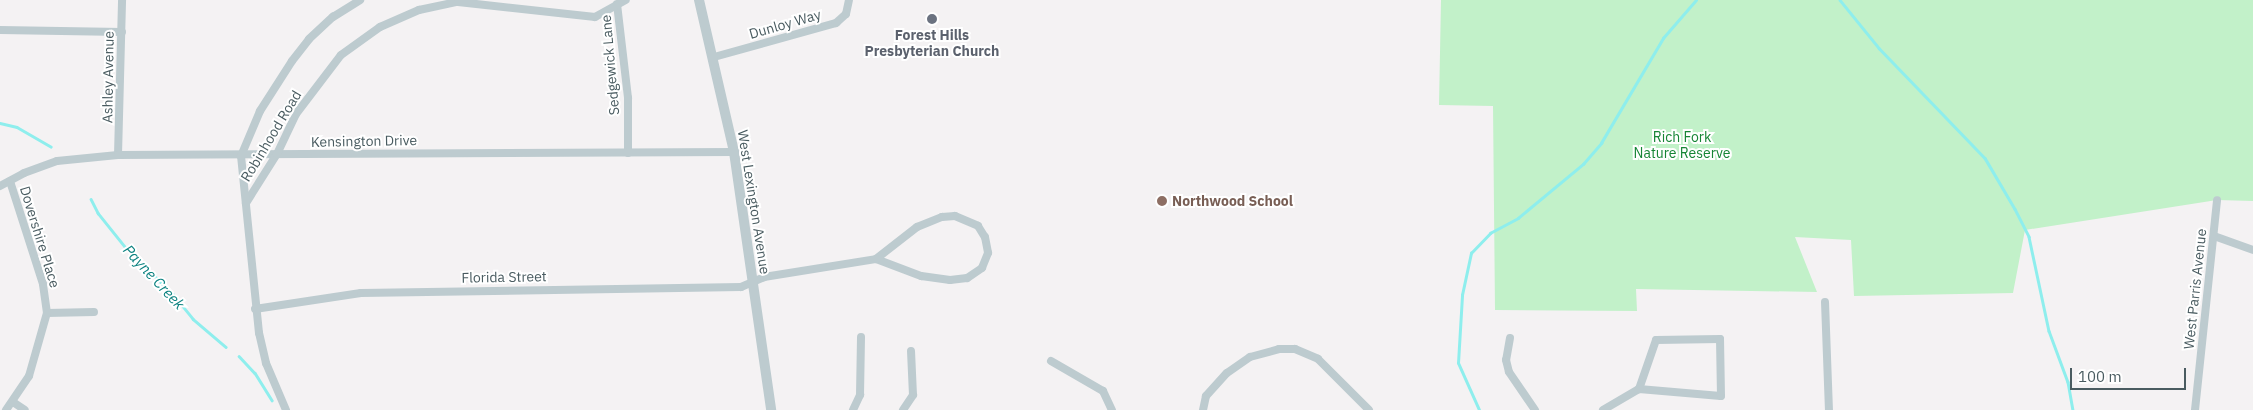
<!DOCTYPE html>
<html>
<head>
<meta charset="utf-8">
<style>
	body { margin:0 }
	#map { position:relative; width:2253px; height:410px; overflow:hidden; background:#f4f2f3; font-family:"IBM Plex Sans",sans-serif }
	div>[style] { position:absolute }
	.green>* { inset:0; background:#c2f1c9 }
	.stream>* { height:2.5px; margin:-1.25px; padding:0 1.25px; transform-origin:1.25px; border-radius:1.25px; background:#8eeeed }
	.minor>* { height:8px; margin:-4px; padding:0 4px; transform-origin:4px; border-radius:4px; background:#bdcbcf }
	.tertiary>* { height:10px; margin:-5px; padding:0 5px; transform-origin:5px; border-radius:5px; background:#bdcbcf }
	.dots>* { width:14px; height:14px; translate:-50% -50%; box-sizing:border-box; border:2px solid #fff; border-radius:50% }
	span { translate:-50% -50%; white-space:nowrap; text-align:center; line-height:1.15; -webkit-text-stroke:4px #fff; paint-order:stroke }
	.street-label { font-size:14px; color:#495b60 }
	.worship-label { font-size:14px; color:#5b616d; font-weight:700 }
	.park-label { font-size:14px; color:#168535 }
	.education-label { font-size:14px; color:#785e54; font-weight:700 }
	.left { translate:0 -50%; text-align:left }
	.water-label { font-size:15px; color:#0c8280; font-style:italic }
	.scale { position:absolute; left:2070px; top:368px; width:116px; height:22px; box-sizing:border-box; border:2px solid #495b60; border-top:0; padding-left:6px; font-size:15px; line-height:18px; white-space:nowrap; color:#495b60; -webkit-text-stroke:4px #fff; paint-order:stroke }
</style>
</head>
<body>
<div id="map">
	<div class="green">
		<i style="clip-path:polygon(1441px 0,2253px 0,2253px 201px,2217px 200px,2025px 230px,2013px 293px,1854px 296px,1851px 240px,1795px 237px,1817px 292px,1636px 289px,1637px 311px,1495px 310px,1493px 106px,1439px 105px)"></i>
	</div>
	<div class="stream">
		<i style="left:1840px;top:0;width:62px;rotate:50.9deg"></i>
		<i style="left:1879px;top:48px;width:153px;rotate:46.1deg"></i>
		<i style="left:1985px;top:158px;width:59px;rotate:59.5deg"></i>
		<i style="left:2015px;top:209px;width:31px;rotate:63deg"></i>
		<i style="left:2029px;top:237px;width:96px;rotate:78deg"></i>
		<i style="left:2049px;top:331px;width:54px;rotate:69.6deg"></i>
		<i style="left:2068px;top:382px;width:28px;rotate:80deg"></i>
		<i style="left:0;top:123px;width:17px;rotate:13deg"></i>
		<i style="left:17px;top:127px;width:39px;rotate:30deg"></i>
		<i style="left:91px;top:199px;width:16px;rotate:63deg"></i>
		<i style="left:98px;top:213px;width:45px;rotate:51.3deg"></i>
		<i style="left:126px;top:248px;width:66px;rotate:44.4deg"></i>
		<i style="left:173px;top:294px;width:32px;rotate:51deg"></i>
		<i style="left:193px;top:319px;width:43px;rotate:40.3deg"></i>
		<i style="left:239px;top:356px;width:23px;rotate:47deg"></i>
		<i style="left:255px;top:373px;width:32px;rotate:58deg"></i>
		<i style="left:1479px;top:410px;width:51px;rotate:-114.1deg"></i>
		<i style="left:1458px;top:363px;width:68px;rotate:-86.6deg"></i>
		<i style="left:1462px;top:295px;width:43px;rotate:-77.9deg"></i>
		<i style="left:1471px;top:253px;width:28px;rotate:-46deg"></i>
		<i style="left:1490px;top:233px;width:32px;rotate:-28deg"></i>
		<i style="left:1518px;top:218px;width:85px;rotate:-39.7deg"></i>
		<i style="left:1583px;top:164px;width:28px;rotate:-49deg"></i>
		<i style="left:1601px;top:143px;width:122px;rotate:-59.4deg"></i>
		<i style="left:1663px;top:38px;width:50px;rotate:-49deg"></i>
	</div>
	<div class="minor">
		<i style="left:617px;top:4px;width:95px;rotate:83.3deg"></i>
		<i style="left:628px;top:98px;width:55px;rotate:90deg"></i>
		<i style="left:0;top:30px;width:122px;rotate:0.9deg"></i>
		<i style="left:714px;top:57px;width:127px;rotate:-15.6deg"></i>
		<i style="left:836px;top:23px;width:13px;rotate:-42deg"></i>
		<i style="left:846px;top:14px;width:14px;rotate:-78deg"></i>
		<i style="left:118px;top:155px;width:155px;rotate:-88.5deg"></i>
		<i style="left:0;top:186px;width:27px;rotate:-28deg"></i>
		<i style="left:24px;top:173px;width:35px;rotate:-20deg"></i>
		<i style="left:57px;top:161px;width:61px;rotate:-5.6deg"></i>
		<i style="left:118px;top:155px;width:616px;rotate:-0.28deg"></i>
		<i style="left:246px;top:203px;width:58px;rotate:-57.7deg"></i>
		<i style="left:277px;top:154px;width:44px;rotate:-64.6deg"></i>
		<i style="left:296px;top:114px;width:74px;rotate:-52.7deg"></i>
		<i style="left:341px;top:55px;width:48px;rotate:-35.7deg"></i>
		<i style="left:380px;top:27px;width:43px;rotate:-23.6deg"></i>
		<i style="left:419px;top:10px;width:40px;rotate:-12deg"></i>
		<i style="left:458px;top:2px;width:138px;rotate:6.2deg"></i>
		<i style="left:595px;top:17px;width:35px;rotate:-29deg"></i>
		<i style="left:955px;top:216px;width:25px;rotate:23deg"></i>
		<i style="left:978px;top:226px;width:13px;rotate:58deg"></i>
		<i style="left:985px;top:237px;width:16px;rotate:79deg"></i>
		<i style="left:988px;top:253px;width:16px;rotate:112deg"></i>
		<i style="left:982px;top:268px;width:18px;rotate:146deg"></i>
		<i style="left:967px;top:278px;width:17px;rotate:173deg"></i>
		<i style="left:950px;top:280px;width:29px;rotate:-172deg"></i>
		<i style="left:921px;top:276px;width:48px;rotate:-159.3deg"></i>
		<i style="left:876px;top:259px;width:52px;rotate:-38deg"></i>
		<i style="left:917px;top:227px;width:27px;rotate:-22deg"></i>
		<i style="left:942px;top:217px;width:13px;rotate:-4deg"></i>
		<i style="left:2214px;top:236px;width:41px;rotate:19.7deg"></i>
		<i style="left:1825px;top:302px;width:108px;rotate:87.9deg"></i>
		<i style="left:255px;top:309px;width:107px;rotate:-8.6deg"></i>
		<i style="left:361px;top:293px;width:380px;rotate:-0.9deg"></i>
		<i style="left:741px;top:287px;width:25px;rotate:-23deg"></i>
		<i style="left:764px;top:277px;width:113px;rotate:-9.1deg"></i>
		<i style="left:47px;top:313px;width:47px;rotate:-1.2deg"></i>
		<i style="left:1510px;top:338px;width:22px;rotate:100deg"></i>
		<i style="left:1506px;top:360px;width:12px;rotate:76deg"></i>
		<i style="left:1509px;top:372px;width:46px;rotate:55.6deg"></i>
		<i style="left:1051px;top:361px;width:60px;rotate:30deg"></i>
		<i style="left:1103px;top:391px;width:21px;rotate:65deg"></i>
		<i style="left:13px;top:402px;width:14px;rotate:34deg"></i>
		<i style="left:6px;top:410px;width:41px;rotate:-55.9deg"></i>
		<i style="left:29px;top:376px;width:66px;rotate:-74.1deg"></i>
		<i style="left:47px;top:313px;width:29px;rotate:-98deg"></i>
		<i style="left:43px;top:284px;width:108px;rotate:-107.8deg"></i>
		<i style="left:286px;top:410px;width:51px;rotate:-113.1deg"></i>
		<i style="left:266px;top:363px;width:31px;rotate:-103deg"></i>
		<i style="left:259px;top:333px;width:178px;rotate:-95.8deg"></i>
		<i style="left:241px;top:156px;width:49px;rotate:-67.1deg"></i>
		<i style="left:260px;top:111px;width:59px;rotate:-57.4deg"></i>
		<i style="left:292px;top:61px;width:28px;rotate:-52deg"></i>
		<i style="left:309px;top:39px;width:33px;rotate:-43deg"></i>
		<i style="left:333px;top:17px;width:32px;rotate:-32deg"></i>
		<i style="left:853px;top:410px;width:17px;rotate:-65deg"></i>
		<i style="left:860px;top:395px;width:58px;rotate:-89deg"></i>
		<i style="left:903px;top:410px;width:18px;rotate:-56deg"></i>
		<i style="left:913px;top:395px;width:44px;rotate:-92.6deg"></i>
		<i style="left:1203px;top:410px;width:14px;rotate:-78deg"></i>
		<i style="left:1206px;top:396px;width:31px;rotate:-48deg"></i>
		<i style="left:1227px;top:373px;width:28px;rotate:-35deg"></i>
		<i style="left:1250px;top:357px;width:30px;rotate:-15deg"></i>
		<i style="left:1279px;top:349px;width:16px"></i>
		<i style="left:1295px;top:349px;width:25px;rotate:23deg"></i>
		<i style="left:1318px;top:359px;width:72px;rotate:45deg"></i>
		<i style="left:1603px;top:410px;width:42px;rotate:-30.3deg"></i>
		<i style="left:1639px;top:389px;width:82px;rotate:4.9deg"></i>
		<i style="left:1721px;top:396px;width:57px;rotate:-91deg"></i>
		<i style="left:1720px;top:339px;width:64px;rotate:179.1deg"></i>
		<i style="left:1656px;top:340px;width:52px;rotate:109.1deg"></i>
		<i style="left:2195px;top:410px;width:211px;rotate:-84deg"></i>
	</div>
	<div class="tertiary">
		<i style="left:699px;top:0;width:156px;rotate:77deg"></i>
		<i style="left:734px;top:152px;width:261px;rotate:81.8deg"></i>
	</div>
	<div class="dots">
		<i style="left:932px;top:19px;background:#6b7280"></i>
		<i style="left:1162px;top:201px;background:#8d6e63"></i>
	</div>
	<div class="street-label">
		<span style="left:785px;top:24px;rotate:-16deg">Dunloy Way</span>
		<span style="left:610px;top:65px;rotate:-95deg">Sedgewick Lane</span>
		<span style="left:108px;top:77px;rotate:-89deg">Ashley Avenue</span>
		<span style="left:271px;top:136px;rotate:-59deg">Robinhood Road</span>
		<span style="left:364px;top:141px;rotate:-1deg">Kensington Drive</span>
		<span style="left:754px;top:202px;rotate:81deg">West Lexington Avenue</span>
		<span style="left:40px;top:237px;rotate:73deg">Dovershire Place</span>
		<span style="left:504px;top:277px;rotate:-1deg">Florida Street</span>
		<span style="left:2195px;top:289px;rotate:-84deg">West Parris Avenue</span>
	</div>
	<div class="worship-label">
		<span style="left:932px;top:43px">Forest Hills<br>Presbyterian Church</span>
	</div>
	<div class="park-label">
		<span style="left:1682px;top:145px">Rich Fork<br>Nature Reserve</span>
	</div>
	<div class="education-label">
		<span class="left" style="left:1172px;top:201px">Northwood School</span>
	</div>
	<div class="water-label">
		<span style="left:154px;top:277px;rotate:47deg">Payne Creek</span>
	</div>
	<div class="scale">100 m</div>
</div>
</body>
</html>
